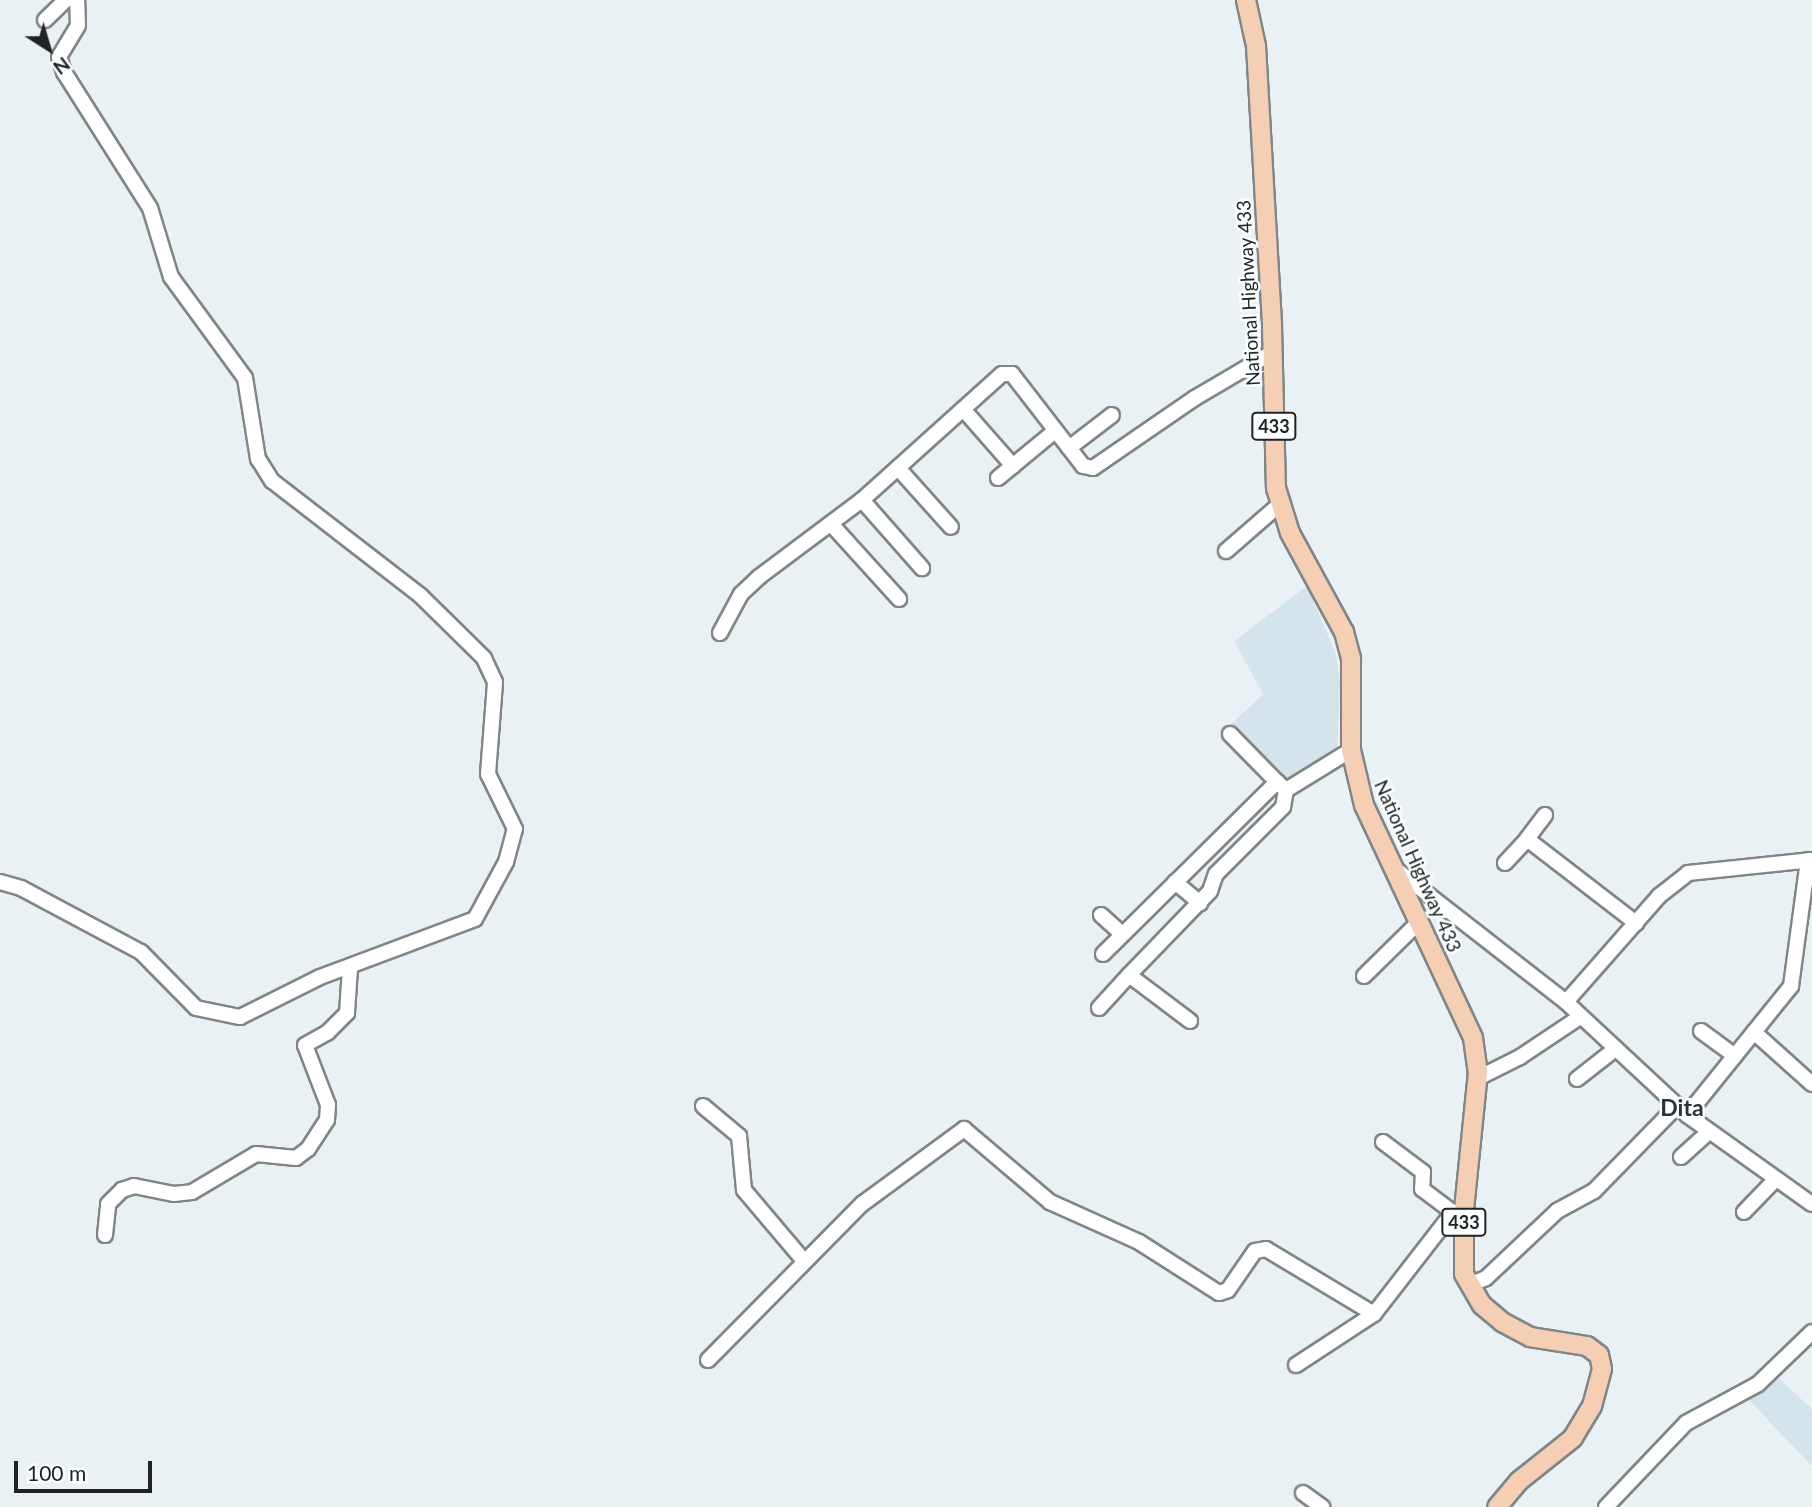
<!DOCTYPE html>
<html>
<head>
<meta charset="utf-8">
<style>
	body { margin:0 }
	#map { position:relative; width:1812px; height:1507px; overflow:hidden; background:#eaf1f4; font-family:Lato,sans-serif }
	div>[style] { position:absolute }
	.built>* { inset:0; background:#d5e4ea }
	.roads { filter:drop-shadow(2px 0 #808688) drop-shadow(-2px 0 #808688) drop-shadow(0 2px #808688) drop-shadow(0 -2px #808688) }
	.minor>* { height:14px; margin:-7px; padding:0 7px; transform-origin:7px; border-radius:7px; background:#fff }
	.major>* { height:18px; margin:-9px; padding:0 9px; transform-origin:9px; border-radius:9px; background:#f4cfb3 }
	span { translate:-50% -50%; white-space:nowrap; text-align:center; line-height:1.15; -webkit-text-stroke:5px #fbfeff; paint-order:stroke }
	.shield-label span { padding:2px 5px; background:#fbfeff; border:2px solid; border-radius:5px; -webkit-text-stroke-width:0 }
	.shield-label { font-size:18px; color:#202223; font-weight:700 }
	.street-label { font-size:19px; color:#202223 }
	.quarter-label { font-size:23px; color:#2c3234; font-weight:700 }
	.north { position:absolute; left:14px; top:14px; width:70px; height:70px; -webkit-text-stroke:5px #fbfeff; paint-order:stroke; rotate:143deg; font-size:19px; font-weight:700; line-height:28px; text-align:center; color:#202223 }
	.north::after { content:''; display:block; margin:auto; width:24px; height:32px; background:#202223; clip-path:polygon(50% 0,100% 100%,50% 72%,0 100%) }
	.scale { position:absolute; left:14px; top:1461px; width:138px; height:32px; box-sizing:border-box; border:4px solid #202223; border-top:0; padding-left:9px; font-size:21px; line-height:24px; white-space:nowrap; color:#202223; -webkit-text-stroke:5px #fbfeff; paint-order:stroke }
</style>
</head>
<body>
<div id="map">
	<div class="built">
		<i style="clip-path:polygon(1307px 586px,1336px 654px,1340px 682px,1337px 761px,1295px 788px,1224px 731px,1263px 694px,1234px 641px)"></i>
		<i style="clip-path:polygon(1773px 1373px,1812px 1409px,1812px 1466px,1745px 1396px)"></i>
	</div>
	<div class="roads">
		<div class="minor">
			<i style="left:45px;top:20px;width:29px;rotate:-44deg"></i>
			<i style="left:963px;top:409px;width:76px;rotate:48.7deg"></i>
			<i style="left:1069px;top:448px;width:54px;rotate:-37.5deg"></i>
			<i style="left:898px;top:468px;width:79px;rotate:48.1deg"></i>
			<i style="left:998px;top:478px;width:74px;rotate:-39.5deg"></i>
			<i style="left:862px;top:500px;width:91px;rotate:48.6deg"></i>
			<i style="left:832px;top:525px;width:100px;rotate:47.8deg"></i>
			<i style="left:1226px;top:551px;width:70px;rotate:-41deg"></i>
			<i style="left:720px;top:633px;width:44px;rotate:-61.7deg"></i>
			<i style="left:741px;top:594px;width:25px;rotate:-43deg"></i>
			<i style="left:759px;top:577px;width:129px;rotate:-36.8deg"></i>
			<i style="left:862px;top:500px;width:188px;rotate:-42deg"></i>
			<i style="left:1002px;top:374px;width:10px"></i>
			<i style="left:1012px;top:374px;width:116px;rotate:52.3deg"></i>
			<i style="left:1083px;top:466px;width:10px;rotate:11deg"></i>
			<i style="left:1093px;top:468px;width:124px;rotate:-34.5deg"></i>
			<i style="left:1195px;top:398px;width:91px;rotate:-30.5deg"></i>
			<i style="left:1230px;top:734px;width:67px;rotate:45.6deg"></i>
			<i style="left:1545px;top:815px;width:30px;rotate:127deg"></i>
			<i style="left:1527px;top:839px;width:138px;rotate:37.6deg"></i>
			<i style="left:1505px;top:863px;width:33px;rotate:-47deg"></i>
			<i style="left:1394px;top:868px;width:218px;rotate:37.9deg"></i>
			<i style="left:1566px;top:1002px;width:166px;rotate:43deg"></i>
			<i style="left:1687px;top:1115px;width:153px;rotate:35.5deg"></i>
			<i style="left:0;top:882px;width:22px;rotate:16deg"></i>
			<i style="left:21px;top:888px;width:136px;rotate:28.1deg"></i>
			<i style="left:141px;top:952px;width:78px;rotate:45.5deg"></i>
			<i style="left:196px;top:1008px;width:45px;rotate:11.6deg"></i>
			<i style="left:240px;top:1017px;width:89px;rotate:-26.6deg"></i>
			<i style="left:320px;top:977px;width:165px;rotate:-20.5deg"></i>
			<i style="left:475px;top:919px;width:65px;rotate:-61.5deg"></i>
			<i style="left:506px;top:862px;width:34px;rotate:-75deg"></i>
			<i style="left:515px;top:829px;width:61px;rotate:-116.1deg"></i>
			<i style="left:488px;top:774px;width:92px;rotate:-85.6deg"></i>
			<i style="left:495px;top:682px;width:26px;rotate:-115deg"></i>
			<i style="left:484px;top:658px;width:88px;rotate:-135.5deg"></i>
			<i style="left:421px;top:596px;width:188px;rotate:-142.3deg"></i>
			<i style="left:272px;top:481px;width:26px;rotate:-122deg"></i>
			<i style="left:258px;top:459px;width:82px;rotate:-99.1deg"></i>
			<i style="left:245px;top:378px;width:125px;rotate:-126.2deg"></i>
			<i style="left:171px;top:277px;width:72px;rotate:-106.9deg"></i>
			<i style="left:150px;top:208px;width:161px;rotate:-122.3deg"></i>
			<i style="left:64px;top:72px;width:16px;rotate:-108deg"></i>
			<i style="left:59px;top:57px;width:37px;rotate:-59deg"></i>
			<i style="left:78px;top:25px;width:25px;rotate:-92deg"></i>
			<i style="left:1175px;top:882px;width:33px;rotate:40deg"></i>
			<i style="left:1101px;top:915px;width:28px;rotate:42deg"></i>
			<i style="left:1103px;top:954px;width:245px;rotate:-44.7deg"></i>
			<i style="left:1277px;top:782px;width:12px;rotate:42deg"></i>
			<i style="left:1364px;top:976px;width:78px;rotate:-44.5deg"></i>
			<i style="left:1566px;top:1002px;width:141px;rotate:-48.7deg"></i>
			<i style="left:1659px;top:896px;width:37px;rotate:-38deg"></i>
			<i style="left:1688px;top:873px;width:125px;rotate:-6deg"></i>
			<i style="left:1099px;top:1008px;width:45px;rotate:-47.7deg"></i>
			<i style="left:1190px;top:1021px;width:76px;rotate:-143deg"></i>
			<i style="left:1129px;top:975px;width:117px;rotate:-46deg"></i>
			<i style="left:1210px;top:891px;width:18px;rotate:-71deg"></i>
			<i style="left:1216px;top:874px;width:95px;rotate:-45deg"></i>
			<i style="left:1283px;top:807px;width:17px;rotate:-80deg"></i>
			<i style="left:1286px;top:790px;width:76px;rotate:-31.6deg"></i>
			<i style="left:1701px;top:1031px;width:42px;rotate:36.3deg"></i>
			<i style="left:1754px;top:1032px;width:78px;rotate:41.9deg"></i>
			<i style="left:1478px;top:1078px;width:47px;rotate:-26.6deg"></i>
			<i style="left:1520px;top:1057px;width:72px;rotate:-33.7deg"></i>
			<i style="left:1577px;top:1079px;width:47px;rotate:-38.1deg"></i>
			<i style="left:703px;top:1106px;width:47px;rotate:39.8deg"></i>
			<i style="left:739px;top:1136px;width:54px;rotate:84.7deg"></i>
			<i style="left:744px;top:1190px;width:93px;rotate:49.8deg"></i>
			<i style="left:1687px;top:1115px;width:166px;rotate:-51.1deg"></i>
			<i style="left:1791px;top:986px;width:127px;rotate:-82.3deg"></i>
			<i style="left:1383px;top:1142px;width:50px;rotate:36.9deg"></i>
			<i style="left:1423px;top:1172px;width:17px;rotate:93deg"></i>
			<i style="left:1422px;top:1189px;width:39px;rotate:37deg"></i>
			<i style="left:1681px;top:1157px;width:38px;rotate:-42deg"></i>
			<i style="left:1744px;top:1212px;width:46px;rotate:-45.9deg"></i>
			<i style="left:105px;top:1235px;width:31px;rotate:-84deg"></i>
			<i style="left:108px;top:1204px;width:20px;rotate:-45deg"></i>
			<i style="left:122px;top:1190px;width:13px;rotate:-18deg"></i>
			<i style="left:134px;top:1186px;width:41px;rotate:11.3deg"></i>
			<i style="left:174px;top:1194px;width:18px;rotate:-6deg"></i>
			<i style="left:192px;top:1192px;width:74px;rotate:-30.7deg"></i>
			<i style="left:256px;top:1154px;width:40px;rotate:5.7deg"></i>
			<i style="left:296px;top:1158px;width:15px;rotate:-37deg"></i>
			<i style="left:308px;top:1149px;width:35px;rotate:-57deg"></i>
			<i style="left:327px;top:1120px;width:15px;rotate:-86deg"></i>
			<i style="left:328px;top:1105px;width:64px;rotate:-111deg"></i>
			<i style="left:305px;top:1045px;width:26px;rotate:-29deg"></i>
			<i style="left:328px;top:1032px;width:27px;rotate:-45deg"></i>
			<i style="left:347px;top:1013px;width:45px;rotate:-86.2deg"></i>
			<i style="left:1469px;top:1285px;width:18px;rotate:-22deg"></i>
			<i style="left:1486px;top:1278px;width:98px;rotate:-43.3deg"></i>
			<i style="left:1557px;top:1211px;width:42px;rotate:-28.4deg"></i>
			<i style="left:1594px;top:1191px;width:119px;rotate:-45.7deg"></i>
			<i style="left:708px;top:1360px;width:219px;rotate:-45.4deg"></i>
			<i style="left:862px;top:1204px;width:127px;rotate:-36.3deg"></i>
			<i style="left:964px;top:1129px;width:113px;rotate:40.3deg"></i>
			<i style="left:1050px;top:1202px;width:98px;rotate:24.2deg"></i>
			<i style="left:1139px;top:1242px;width:95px;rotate:32.5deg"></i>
			<i style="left:1219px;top:1293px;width:9px;rotate:-18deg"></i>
			<i style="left:1228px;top:1290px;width:47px;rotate:-55.3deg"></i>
			<i style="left:1255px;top:1251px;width:11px;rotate:-10deg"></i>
			<i style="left:1266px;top:1249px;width:126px;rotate:31deg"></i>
			<i style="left:1374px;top:1314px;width:129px;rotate:-52.2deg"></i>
			<i style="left:1453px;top:1212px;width:11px;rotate:-5deg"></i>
			<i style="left:1296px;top:1365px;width:93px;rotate:-33.2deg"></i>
			<i style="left:1303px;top:1493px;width:24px;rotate:36deg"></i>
			<i style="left:1606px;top:1507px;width:116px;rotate:-46.4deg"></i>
			<i style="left:1686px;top:1423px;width:82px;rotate:-28.4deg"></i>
			<i style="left:1758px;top:1384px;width:75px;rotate:-43.9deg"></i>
		</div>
		<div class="major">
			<i style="left:1246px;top:0;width:47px;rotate:77.7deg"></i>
			<i style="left:1256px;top:46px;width:281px;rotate:86.7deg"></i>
			<i style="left:1272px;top:327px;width:161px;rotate:88.6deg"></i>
			<i style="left:1276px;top:488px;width:47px;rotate:72.7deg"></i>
			<i style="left:1290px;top:533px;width:113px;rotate:61.4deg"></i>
			<i style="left:1344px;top:632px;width:28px;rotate:75deg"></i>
			<i style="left:1351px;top:659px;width:91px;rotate:90deg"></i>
			<i style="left:1351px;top:750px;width:57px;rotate:76.7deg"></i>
			<i style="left:1364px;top:805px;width:257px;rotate:64.9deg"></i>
			<i style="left:1473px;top:1038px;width:34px;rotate:82deg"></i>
			<i style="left:1478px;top:1072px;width:140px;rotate:95.8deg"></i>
			<i style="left:1464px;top:1211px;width:63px;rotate:90deg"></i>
			<i style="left:1464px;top:1274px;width:36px;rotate:60deg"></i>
			<i style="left:1482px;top:1305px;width:26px;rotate:40deg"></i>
			<i style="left:1502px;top:1322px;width:32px;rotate:28deg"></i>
			<i style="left:1530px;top:1337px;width:58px;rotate:9deg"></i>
			<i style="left:1587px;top:1346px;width:15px;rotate:37deg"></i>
			<i style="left:1599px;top:1355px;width:14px;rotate:78deg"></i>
			<i style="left:1602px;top:1369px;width:38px;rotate:105deg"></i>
			<i style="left:1592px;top:1406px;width:37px;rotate:121deg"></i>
			<i style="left:1573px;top:1438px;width:69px;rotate:141.5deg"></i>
			<i style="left:1519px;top:1481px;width:34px;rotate:130deg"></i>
		</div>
	</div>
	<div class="shield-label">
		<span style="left:1274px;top:426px">433</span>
		<span style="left:1464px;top:1222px">433</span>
	</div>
	<div class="street-label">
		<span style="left:1248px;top:293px;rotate:-93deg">National Highway 433</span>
		<span style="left:1418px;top:866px;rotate:66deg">National Highway 433</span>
	</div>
	<div class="quarter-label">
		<span style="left:1682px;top:1107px">Dita</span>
	</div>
	<div class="north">N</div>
	<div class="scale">100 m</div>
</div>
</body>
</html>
